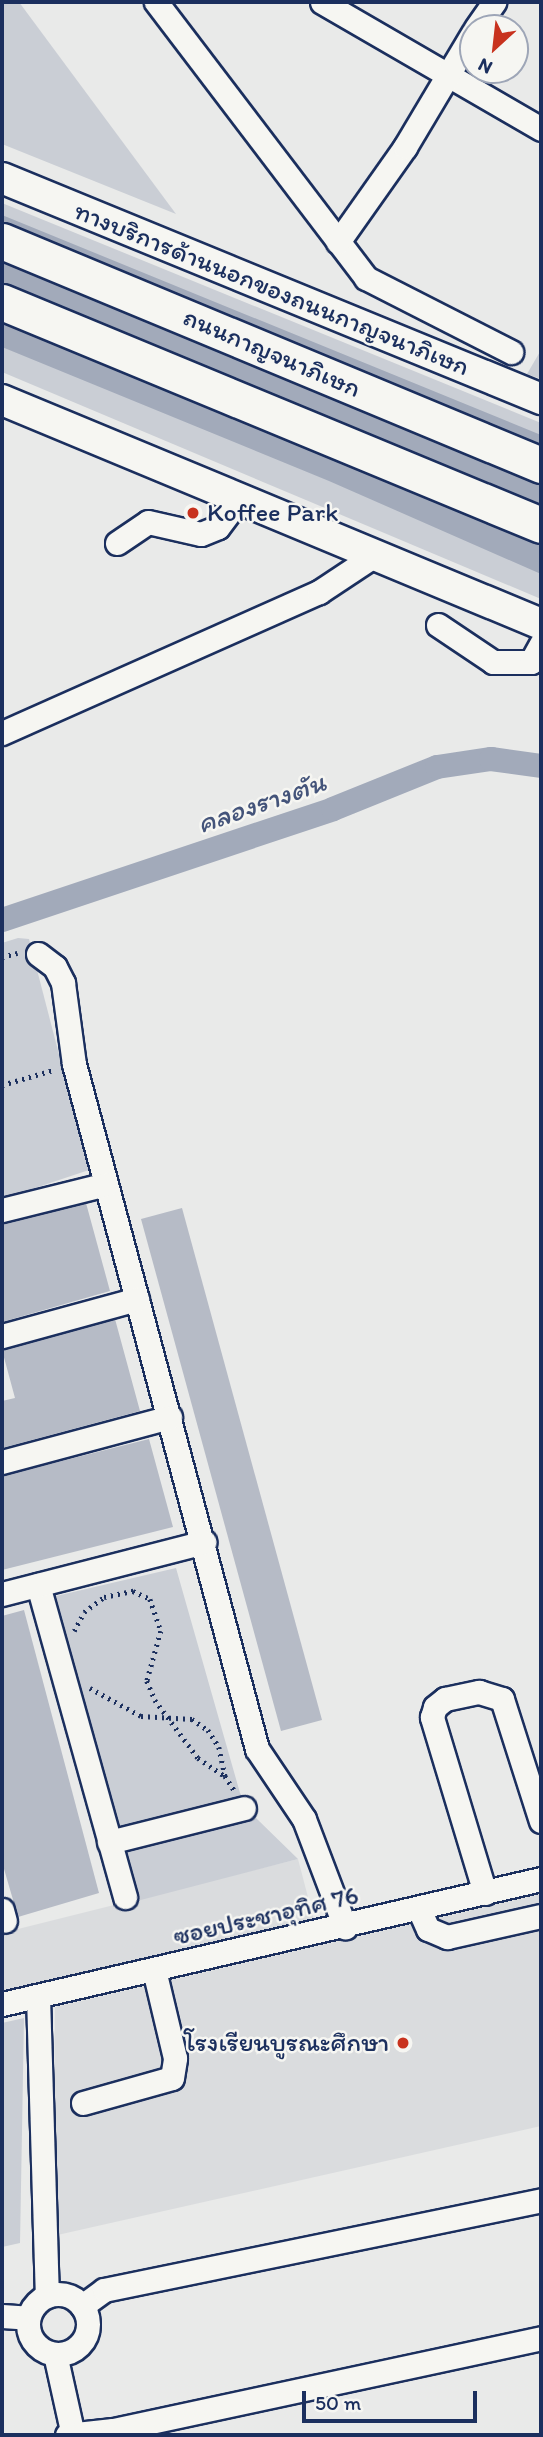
<!DOCTYPE html>
<html>
<head>
<meta charset="utf-8">
<style>
	body { margin:0 }
	#map { position:relative; width:543px; height:2437px; overflow:hidden; background:#e9eae9; font-family:Itim,"Playpen Sans Thai",sans-serif }
	div>[style] { position:absolute }
	.built>* { inset:0; background:#dadcde }
	.green>* { inset:0; background:#caced5 }
	.water>* { inset:0; background:#a2aaba }
	.canal>* { height:24px; margin:-12px; padding:0 12px; transform-origin:12px; border-radius:12px; background:#a2aaba }
	.building>* { inset:0; background:#b6bbc6 }
	.path>* { height:4.5px; margin-top:-2.25px; transform-origin:0; background:repeating-linear-gradient(90deg,#1b2f5e 0 2px,transparent 0 7px) }
	.roads { filter:drop-shadow(2px 0 #1b2f5e) drop-shadow(-2px 0 #1b2f5e) drop-shadow(0 2px #1b2f5e) drop-shadow(0 -2px #1b2f5e) }
	.minor>* { height:23px; margin:-11.5px; padding:0 11.5px; transform-origin:11.5px; border-radius:11.5px; background:#f6f6f2 }
	.minor>.ring { margin:-11.5px; padding:0; box-sizing:content-box; background:none; border:23px solid #f6f6f2; border-radius:50% }
	.major>* { height:30px; margin:-15px; padding:0 15px; transform-origin:15px; border-radius:15px; background:#f6f6f2 }
	.highway>* { height:35px; margin:-17.5px; padding:0 17.5px; transform-origin:17.5px; border-radius:17.5px; background:#f6f6f2 }
	.dots>* { width:19px; height:19px; translate:-50% -50%; box-sizing:border-box; border:4px solid #f6f6f2; border-radius:50% }
	span { translate:-50% -50%; white-space:nowrap; text-align:center; line-height:1.15; -webkit-text-stroke:5px #f6f6f2; paint-order:stroke }
	.street-label { font-size:26px; color:#1b2f5e }
	.poi-label { font-size:26px; color:#1b2f5e }
	.left { translate:0 -50%; text-align:left }
	.right { translate:-100% -50%; text-align:right }
	.water-label { font-size:28px; color:#44547a; font-style:italic }
	.frame { position:absolute; inset:0; border:4px solid #1b2f5e; pointer-events:none }
	.north { position:absolute; left:459px; top:14px; width:70px; height:70px; box-sizing:border-box; background:#f6f6f2; border:2px solid #9ea6b7; border-radius:50%; rotate:207deg; font-size:19px; font-weight:700; line-height:28px; text-align:center; color:#1b2f5e }
	.north::after { content:''; display:block; margin:auto; width:24px; height:32px; background:#c8321e; clip-path:polygon(50% 0,100% 100%,50% 72%,0 100%) }
	.scale { position:absolute; left:302px; top:2391px; width:175px; height:32px; box-sizing:border-box; border:4px solid #1b2f5e; border-top:0; padding-left:9px; font-size:21px; line-height:24px; white-space:nowrap; color:#1b2f5e; -webkit-text-stroke:5px #f6f6f2; paint-order:stroke }
</style>
</head>
<body>
<div id="map">
	<div class="built">
		<i style="clip-path:polygon(298px 1859px,315px 1924px,2px 1996px,2px 1933px)"></i>
		<i style="clip-path:polygon(541px 1894px,541px 2126px,53px 2236px,55px 2007px)"></i>
	</div>
	<div class="green">
		<i style="clip-path:polygon(2px 2px,19px 2px,176px 214px,2px 144px)"></i>
		<i style="clip-path:polygon(2px 203px,541px 423px,541px 599px,2px 372px)"></i>
		<i style="clip-path:polygon(541px 350px,541px 379px,527px 374px)"></i>
		<i style="clip-path:polygon(18px 938px,29px 939px,89px 1170px,2px 1199px,2px 943px)"></i>
		<i style="clip-path:polygon(176px 1568px,240px 1793px,257px 1819px,298px 1859px,133px 1902px,56px 1596px)"></i>
		<i style="clip-path:polygon(24px 2018px,20px 2243px,2px 2247px,2px 2023px)"></i>
	</div>
	<div class="water">
		<i style="clip-path:polygon(2px 215px,541px 435px,541px 574px,329px 481px,2px 347px)"></i>
	</div>
	<div class="canal">
		<i style="left:2px;top:920px;width:349px;rotate:-18.5deg"></i>
		<i style="left:333px;top:809px;width:112px;rotate:-22deg"></i>
		<i style="left:437px;top:767px;width:55px;rotate:-8.4deg"></i>
		<i style="left:491px;top:759px;width:50px;rotate:8deg"></i>
	</div>
	<div class="building">
		<i style="clip-path:polygon(86px 1203px,110px 1291px,2px 1322px,2px 1225px)"></i>
		<i style="clip-path:polygon(182px 1208px,322px 1720px,281px 1731px,141px 1219px)"></i>
		<i style="clip-path:polygon(115px 1319px,140px 1411px,2px 1448px,2px 1401px,15px 1398px,2px 1350px)"></i>
		<i style="clip-path:polygon(149px 1439px,173px 1527px,2px 1570px,2px 1476px)"></i>
		<i style="clip-path:polygon(24px 1610px,99px 1893px,18px 1917px,2px 1862px,2px 1616px)"></i>
	</div>
	<div class="path">
		<i style="left:2px;top:957px;width:16px;rotate:-15deg"></i>
		<i style="left:2px;top:1085px;width:53px;rotate:-16.4deg"></i>
		<i style="left:74px;top:1631px;width:21px;rotate:-62deg"></i>
		<i style="left:84px;top:1612px;width:25px;rotate:-37deg"></i>
		<i style="left:104px;top:1597px;width:30px;rotate:-12deg"></i>
		<i style="left:133px;top:1591px;width:19px;rotate:25deg"></i>
		<i style="left:150px;top:1599px;width:34px;rotate:71deg"></i>
		<i style="left:161px;top:1631px;width:52px;rotate:105.6deg"></i>
		<i style="left:147px;top:1681px;width:21px;rotate:67deg"></i>
		<i style="left:155px;top:1700px;width:72px;rotate:53.4deg"></i>
		<i style="left:198px;top:1758px;width:32px;rotate:34deg"></i>
		<i style="left:225px;top:1776px;width:17px;rotate:57deg"></i>
		<i style="left:90px;top:1688px;width:58px;rotate:28.8deg"></i>
		<i style="left:141px;top:1716px;width:51px;rotate:3.4deg"></i>
		<i style="left:192px;top:1719px;width:19px;rotate:35deg"></i>
		<i style="left:208px;top:1730px;width:20px;rotate:57deg"></i>
		<i style="left:219px;top:1747px;width:30px;rotate:78deg"></i>
	</div>
	<div class="roads">
		<div class="minor">
			<i style="left:156px;top:2px;width:347px;rotate:52.7deg"></i>
			<i style="left:366px;top:278px;width:163px;rotate:27deg"></i>
			<i style="left:322px;top:2px;width:253px;rotate:30.1deg"></i>
			<i style="left:476px;top:28px;width:32px;rotate:-55deg"></i>
			<i style="left:338px;top:242px;width:116px;rotate:-54.8deg"></i>
			<i style="left:405px;top:147px;width:133px;rotate:-59.2deg"></i>
			<i style="left:117px;top:543px;width:37px;rotate:-34deg"></i>
			<i style="left:148px;top:522px;width:54px;rotate:12.8deg"></i>
			<i style="left:201px;top:534px;width:18px;rotate:-22deg"></i>
			<i style="left:218px;top:527px;width:35px;rotate:-53deg"></i>
			<i style="left:438px;top:625px;width:66px;rotate:33.9deg"></i>
			<i style="left:493px;top:662px;width:38px"></i>
			<i style="left:531px;top:662px;width:21px;rotate:-61deg"></i>
			<i style="left:2px;top:733px;width:347px;rotate:-24deg"></i>
			<i style="left:319px;top:592px;width:67px;rotate:-33.5deg"></i>
			<i style="left:38px;top:954px;width:21px;rotate:37deg"></i>
			<i style="left:55px;top:967px;width:18px;rotate:63deg"></i>
			<i style="left:63px;top:983px;width:82px;rotate:82.3deg"></i>
			<i style="left:74px;top:1064px;width:709px;rotate:75.04deg"></i>
			<i style="left:257px;top:1749px;width:84px;rotate:56.1deg"></i>
			<i style="left:304px;top:1819px;width:116px;rotate:69.2deg"></i>
			<i style="left:2px;top:1210px;width:107px;rotate:-14deg"></i>
			<i style="left:2px;top:1336px;width:140px;rotate:-15.3deg"></i>
			<i style="left:2px;top:1462px;width:174px;rotate:-15deg"></i>
			<i style="left:38px;top:1585px;width:324px;rotate:74.4deg"></i>
			<i style="left:2px;top:1594px;width:209px;rotate:-14.4deg"></i>
			<i style="left:109px;top:1842px;width:139px;rotate:-14.1deg"></i>
			<i style="left:485px;top:1893px;width:184px;rotate:-106.8deg"></i>
			<i style="left:432px;top:1717px;width:10px;rotate:-73deg"></i>
			<i style="left:435px;top:1707px;width:13px;rotate:-39deg"></i>
			<i style="left:445px;top:1699px;width:35px;rotate:-12deg"></i>
			<i style="left:479px;top:1692px;width:24px;rotate:17deg"></i>
			<i style="left:502px;top:1699px;width:128px;rotate:72.3deg"></i>
			<i style="left:419px;top:1909px;width:22px;rotate:66deg"></i>
			<i style="left:428px;top:1929px;width:21px;rotate:23deg"></i>
			<i style="left:447px;top:1937px;width:96px;rotate:-12.6deg"></i>
			<i style="left:2px;top:1910px;width:11px;rotate:75deg"></i>
			<i style="left:38px;top:1996px;width:300px;rotate:88.3deg"></i>
			<i style="left:2px;top:2004px;width:553px;rotate:-13.06deg"></i>
			<i style="left:83px;top:2103px;width:92px;rotate:-15.7deg"></i>
			<i style="left:172px;top:2078px;width:20px;rotate:-81deg"></i>
			<i style="left:175px;top:2058px;width:90px;rotate:-103.4deg"></i>
			<i class="ring" style="left:28px;top:2294px;width:37px;height:37px"></i>
			<i style="left:82px;top:2306px;width:27px;rotate:-36deg"></i>
			<i style="left:104px;top:2290px;width:446px;rotate:-11.6deg"></i>
			<i style="left:2px;top:2316px;width:26px;rotate:4deg"></i>
			<i style="left:55px;top:2354px;width:83px;rotate:77.5deg"></i>
			<i style="left:67px;top:2435px;width:46px;rotate:-6.2deg"></i>
			<i style="left:113px;top:2430px;width:438px;rotate:-12.1deg"></i>
		</div>
		<div class="major">
			<i style="left:2px;top:178px;width:583px;rotate:22.29deg"></i>
			<i style="left:2px;top:400px;width:584px;rotate:22.57deg"></i>
		</div>
		<div class="highway">
			<i style="left:2px;top:241px;width:584px;rotate:22.57deg"></i>
			<i style="left:2px;top:302px;width:583px;rotate:22.48deg"></i>
		</div>
	</div>
	<div class="dots">
		<i style="left:193px;top:513px;background:#c8321e"></i>
		<i style="left:403px;top:2043px;background:#c8321e"></i>
	</div>
	<div class="street-label">
		<span style="left:272px;top:289px;rotate:22deg">ทางบริการด้านนอกของถนนกาญจนาภิเษก</span>
		<span style="left:272px;top:353px;rotate:23deg">ถนนกาญจนาภิเษก</span>
		<span style="left:266px;top:1916px;rotate:-13deg">ซอยประชาอุทิศ 76</span>
	</div>
	<div class="poi-label">
		<span class="left" style="left:207px;top:513px">Koffee Park</span>
		<span class="right" style="left:389px;top:2043px">โรงเรียนบูรณะศึกษา</span>
	</div>
	<div class="water-label">
		<span style="left:261px;top:802px;rotate:-19deg">คลองรางตัน</span>
	</div>
	<div class="frame"></div>
	<div class="north">N</div>
	<div class="scale">50 m</div>
</div>
</body>
</html>
